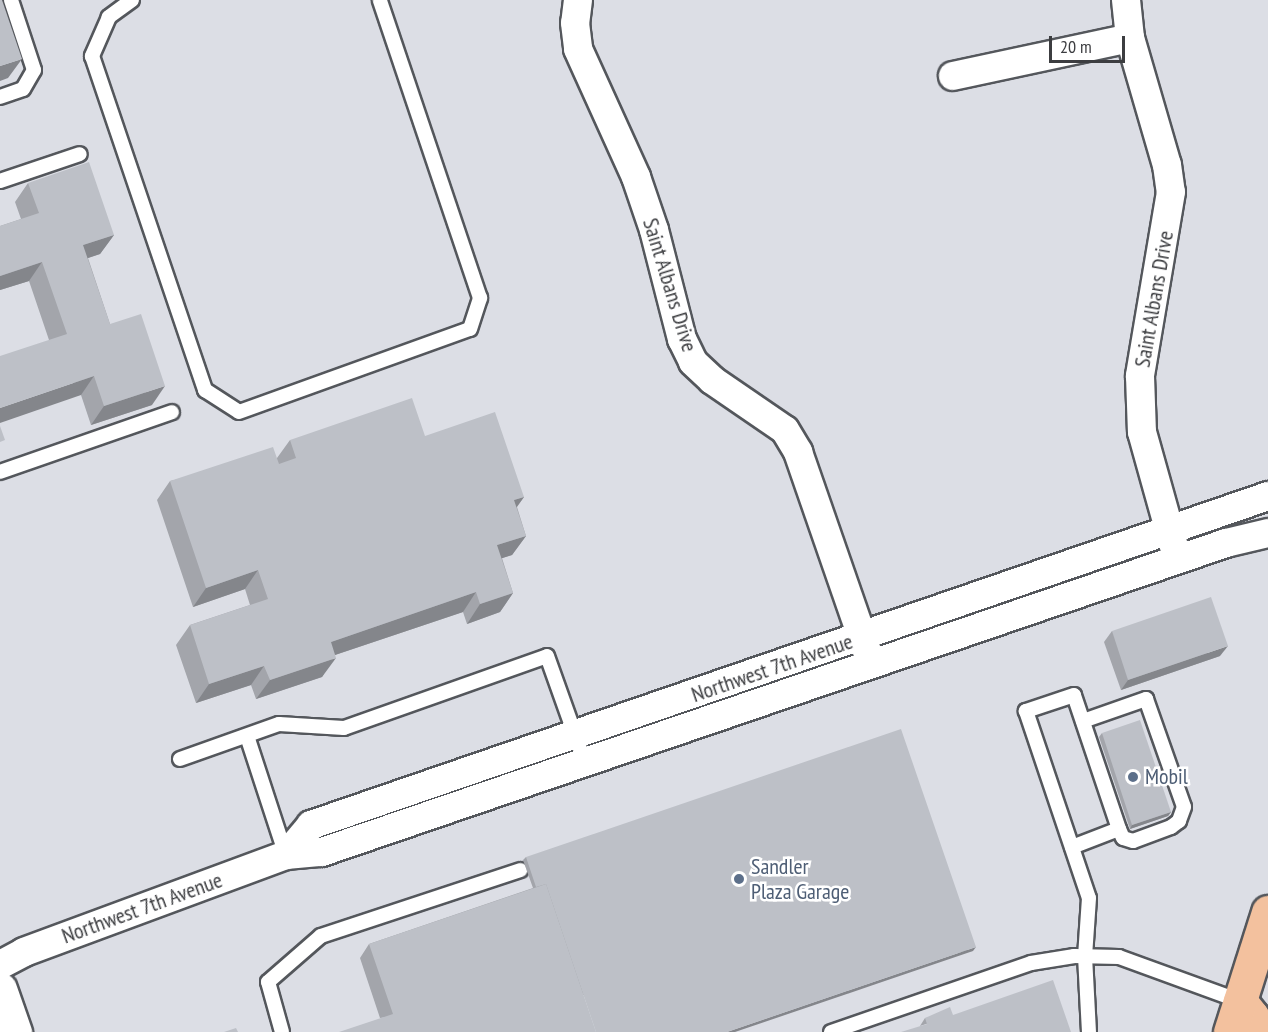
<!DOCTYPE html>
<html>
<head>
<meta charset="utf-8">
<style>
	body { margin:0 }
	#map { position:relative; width:1268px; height:1032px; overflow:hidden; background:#dcdee5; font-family:"PT Sans Narrow",sans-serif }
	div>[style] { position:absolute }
	.roads { filter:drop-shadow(2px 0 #54575c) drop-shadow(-2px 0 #54575c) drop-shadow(0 2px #54575c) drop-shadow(0 -2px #54575c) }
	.service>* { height:14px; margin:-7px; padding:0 7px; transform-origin:7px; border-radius:7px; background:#fff }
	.minor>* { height:28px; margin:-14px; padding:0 14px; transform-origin:14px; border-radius:14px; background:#fff }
	.tertiary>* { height:33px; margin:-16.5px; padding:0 16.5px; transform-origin:16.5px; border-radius:16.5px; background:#fff }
	.primary>* { height:33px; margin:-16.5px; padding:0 16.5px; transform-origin:16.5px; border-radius:16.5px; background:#f3c19e }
	.wall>* { inset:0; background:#a3a5ab }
	.shaded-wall>* { inset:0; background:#84868b }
	.building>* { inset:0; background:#bdc0c7 }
	.dots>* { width:16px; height:16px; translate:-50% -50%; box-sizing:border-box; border:3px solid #fff; border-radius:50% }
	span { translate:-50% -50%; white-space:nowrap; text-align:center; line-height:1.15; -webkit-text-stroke:5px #fff; paint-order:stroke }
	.street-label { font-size:22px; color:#3c3d40 }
	.service-label { font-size:22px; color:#4e5e75 }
	.left { translate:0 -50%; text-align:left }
	.scale { position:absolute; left:1049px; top:36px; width:76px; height:27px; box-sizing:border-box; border:3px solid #3c3d40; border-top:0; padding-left:8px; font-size:18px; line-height:21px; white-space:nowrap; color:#3c3d40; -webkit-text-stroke:4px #fff; paint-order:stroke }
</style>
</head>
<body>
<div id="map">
	<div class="roads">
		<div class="service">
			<i style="left:132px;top:0;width:29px;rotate:144deg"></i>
			<i style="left:109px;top:17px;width:43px;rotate:113.6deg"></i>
			<i style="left:92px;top:56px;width:353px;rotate:71.3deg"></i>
			<i style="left:205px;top:390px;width:40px;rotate:32.9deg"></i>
			<i style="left:239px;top:412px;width:245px;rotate:-19.8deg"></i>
			<i style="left:470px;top:329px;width:33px;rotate:-72deg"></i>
			<i style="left:480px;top:298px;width:314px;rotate:-108.6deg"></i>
			<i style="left:0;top:97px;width:24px;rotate:-19deg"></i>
			<i style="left:23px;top:89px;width:22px;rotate:-60deg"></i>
			<i style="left:34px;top:70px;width:74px;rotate:-108.2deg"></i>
			<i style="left:0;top:181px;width:84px;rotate:-18.6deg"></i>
			<i style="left:0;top:472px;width:182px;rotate:-19.2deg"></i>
			<i style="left:1083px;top:721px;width:67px;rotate:-19.2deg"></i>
			<i style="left:1146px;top:699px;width:114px;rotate:70.6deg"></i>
			<i style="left:1184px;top:807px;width:15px;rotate:110deg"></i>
			<i style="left:1179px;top:821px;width:10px;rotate:143deg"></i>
			<i style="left:1171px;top:827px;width:40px;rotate:159.8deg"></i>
			<i style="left:1133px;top:841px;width:10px;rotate:-163deg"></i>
			<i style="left:1123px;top:838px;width:10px;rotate:-114deg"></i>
			<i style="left:247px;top:736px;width:125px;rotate:71.9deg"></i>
			<i style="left:180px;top:759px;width:105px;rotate:-19.5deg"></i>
			<i style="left:279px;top:724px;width:65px;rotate:3.5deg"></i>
			<i style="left:344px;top:728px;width:215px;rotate:-19.5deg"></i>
			<i style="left:547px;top:656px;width:114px;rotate:70.4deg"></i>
			<i style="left:1072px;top:847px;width:50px;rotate:-21deg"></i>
			<i style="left:1119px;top:829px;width:141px;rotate:-108.6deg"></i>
			<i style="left:1074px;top:695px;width:51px;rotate:161.6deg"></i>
			<i style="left:1026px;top:711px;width:197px;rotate:71.4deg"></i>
			<i style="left:1089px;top:898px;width:58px;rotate:93.9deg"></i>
			<i style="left:1085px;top:956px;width:76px;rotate:87deg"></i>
			<i style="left:282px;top:1032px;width:52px;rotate:-105.6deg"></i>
			<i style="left:268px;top:982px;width:70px;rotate:-41deg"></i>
			<i style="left:321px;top:936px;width:210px;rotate:-18.3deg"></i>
			<i style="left:831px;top:1032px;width:212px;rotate:-19deg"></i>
			<i style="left:1031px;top:963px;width:44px;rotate:-9.2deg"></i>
			<i style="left:1074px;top:956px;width:45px;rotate:1.3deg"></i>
			<i style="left:1119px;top:957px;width:129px;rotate:20deg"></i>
		</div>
		<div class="minor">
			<i style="left:578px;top:0;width:23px;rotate:97deg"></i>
			<i style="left:575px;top:23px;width:26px;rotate:83deg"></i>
			<i style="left:578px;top:49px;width:141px;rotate:65.6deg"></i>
			<i style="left:636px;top:177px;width:56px;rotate:71.2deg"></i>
			<i style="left:654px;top:230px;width:113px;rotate:75.6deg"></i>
			<i style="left:682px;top:339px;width:25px;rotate:64deg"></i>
			<i style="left:693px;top:362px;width:26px;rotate:43deg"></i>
			<i style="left:712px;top:380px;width:88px;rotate:34.4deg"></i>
			<i style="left:785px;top:430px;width:26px;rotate:59deg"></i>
			<i style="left:798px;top:452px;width:214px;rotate:70.9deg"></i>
			<i style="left:1126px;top:0;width:38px;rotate:84deg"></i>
			<i style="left:1130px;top:38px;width:132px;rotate:73.8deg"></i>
			<i style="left:1167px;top:165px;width:27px;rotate:82deg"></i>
			<i style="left:1171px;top:192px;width:187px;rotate:99.6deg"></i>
			<i style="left:1140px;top:376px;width:56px;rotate:88deg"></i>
			<i style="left:1142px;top:432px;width:123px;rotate:74.4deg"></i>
			<i style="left:953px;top:76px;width:181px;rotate:-12.1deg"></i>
			<i style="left:286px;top:855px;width:39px;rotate:-50deg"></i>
			<i style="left:311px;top:825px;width:1012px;rotate:-18.97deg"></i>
			<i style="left:0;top:965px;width:27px;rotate:-28deg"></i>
			<i style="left:24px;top:952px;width:279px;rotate:-20.3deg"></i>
			<i style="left:286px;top:855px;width:36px;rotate:-5deg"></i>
			<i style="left:322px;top:852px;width:955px;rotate:-18.87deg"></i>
			<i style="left:1226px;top:543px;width:43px;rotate:-13.4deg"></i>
		</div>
		<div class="tertiary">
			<i style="left:0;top:989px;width:46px;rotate:70.8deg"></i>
		</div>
		<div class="primary">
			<i style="left:1240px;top:1001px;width:19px;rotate:51deg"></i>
			<i style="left:1252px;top:1016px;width:17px;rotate:73deg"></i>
			<i style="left:1230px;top:1032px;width:126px;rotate:-72.4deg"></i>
		</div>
	</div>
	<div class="wall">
		<i style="clip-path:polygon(28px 183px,114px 235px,100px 254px,88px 258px,110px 324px,152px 405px,91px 425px,81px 395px,49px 340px,29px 281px,0 290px,0 226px,21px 219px,15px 202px)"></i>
		<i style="clip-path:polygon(425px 436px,524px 497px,517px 507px,526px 536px,512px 555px,502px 558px,513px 593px,500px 612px,467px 624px,463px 612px,335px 655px,322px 677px,256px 699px,251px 685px,196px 703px,176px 645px,190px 625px,250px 605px,245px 589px,193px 607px,157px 500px,170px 481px,277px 458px,290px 440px)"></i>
		<i style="clip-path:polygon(1112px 631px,1220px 656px,1121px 690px,1104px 642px)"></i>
		<i style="clip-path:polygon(1102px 733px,1171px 812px,1168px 816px,1130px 829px,1099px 737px)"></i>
		<i style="clip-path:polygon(526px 857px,973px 951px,380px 1018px,360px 958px,369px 944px,533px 888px,523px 860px)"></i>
		<i style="clip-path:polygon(953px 1015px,920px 1026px,925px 1018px)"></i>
	</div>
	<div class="shaded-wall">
		<i style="clip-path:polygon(22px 59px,8px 78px,0 81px,0 66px)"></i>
		<i style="clip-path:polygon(114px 235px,100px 254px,70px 264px,83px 245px)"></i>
		<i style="clip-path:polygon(42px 262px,29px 281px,0 290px,0 276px)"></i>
		<i style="clip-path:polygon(94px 376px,81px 395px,0 423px,0 408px)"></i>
		<i style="clip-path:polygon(165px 386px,152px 405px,91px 425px,104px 406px)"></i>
		<i style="clip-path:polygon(524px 497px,510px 516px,514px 500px)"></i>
		<i style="clip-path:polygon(526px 536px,512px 555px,484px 564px,497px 545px)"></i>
		<i style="clip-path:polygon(258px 570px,245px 589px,193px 607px,206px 588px)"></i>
		<i style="clip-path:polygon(476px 592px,463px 612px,317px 661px,331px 642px)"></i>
		<i style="clip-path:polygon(513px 593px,500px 612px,467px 624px,480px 604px)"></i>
		<i style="clip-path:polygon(1228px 646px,1220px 656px,1121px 690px,1128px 680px)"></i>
		<i style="clip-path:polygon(336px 658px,322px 677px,256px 699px,270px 680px)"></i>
		<i style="clip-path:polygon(264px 666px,251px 685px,196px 703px,209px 684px)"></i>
		<i style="clip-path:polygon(1171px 812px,1168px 816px,1130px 829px,1132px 825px)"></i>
		<i style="clip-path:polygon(976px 947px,973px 951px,735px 1032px,727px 1032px)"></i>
	</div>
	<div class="building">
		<i style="clip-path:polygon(0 0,2px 0,22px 59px,0 66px)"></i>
		<i style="clip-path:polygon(89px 162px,114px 235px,83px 245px,110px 324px,141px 314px,165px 386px,104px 406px,94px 376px,0 408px,0 356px,67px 334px,42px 262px,0 276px,0 226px,39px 213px,28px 183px)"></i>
		<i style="clip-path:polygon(412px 398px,425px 436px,495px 412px,524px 497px,514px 500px,526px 536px,497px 545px,513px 593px,480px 604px,476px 592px,331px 642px,336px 658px,270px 680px,264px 666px,209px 684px,190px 625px,268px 599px,258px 570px,206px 588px,170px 481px,273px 447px,279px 464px,296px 458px,290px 440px)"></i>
		<i style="clip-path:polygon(0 426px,5px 440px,0 442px)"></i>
		<i style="clip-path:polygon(1211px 597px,1228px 646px,1128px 680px,1112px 631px)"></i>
		<i style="clip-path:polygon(1140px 720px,1171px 812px,1132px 825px,1102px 733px)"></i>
		<i style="clip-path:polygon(901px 729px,976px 947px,727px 1032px,596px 1032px,546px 884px,536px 887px,526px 857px)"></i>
		<i style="clip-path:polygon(546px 884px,596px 1032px,339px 1032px,393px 1014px,369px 944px)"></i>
		<i style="clip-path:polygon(1053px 980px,1071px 1032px,901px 1032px,927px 1024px,925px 1018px,950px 1007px,953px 1015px)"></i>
		<i style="clip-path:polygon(236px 1028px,238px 1032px,224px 1032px)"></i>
	</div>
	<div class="dots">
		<i style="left:1133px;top:777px;background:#5c6f8a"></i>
		<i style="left:739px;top:879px;background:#5c6f8a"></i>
	</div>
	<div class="street-label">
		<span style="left:670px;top:285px;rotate:73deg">Saint Albans Drive</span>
		<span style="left:1154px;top:299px;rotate:-80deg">Saint Albans Drive</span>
		<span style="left:772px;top:668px;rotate:-19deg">Northwest 7th Avenue</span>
		<span style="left:142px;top:908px;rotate:-20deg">Northwest 7th Avenue</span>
	</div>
	<div class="service-label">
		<span class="left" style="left:1145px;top:777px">Mobil</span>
		<span class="left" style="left:751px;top:879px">Sandler<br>Plaza Garage</span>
	</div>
	<div class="scale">20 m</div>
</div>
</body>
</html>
